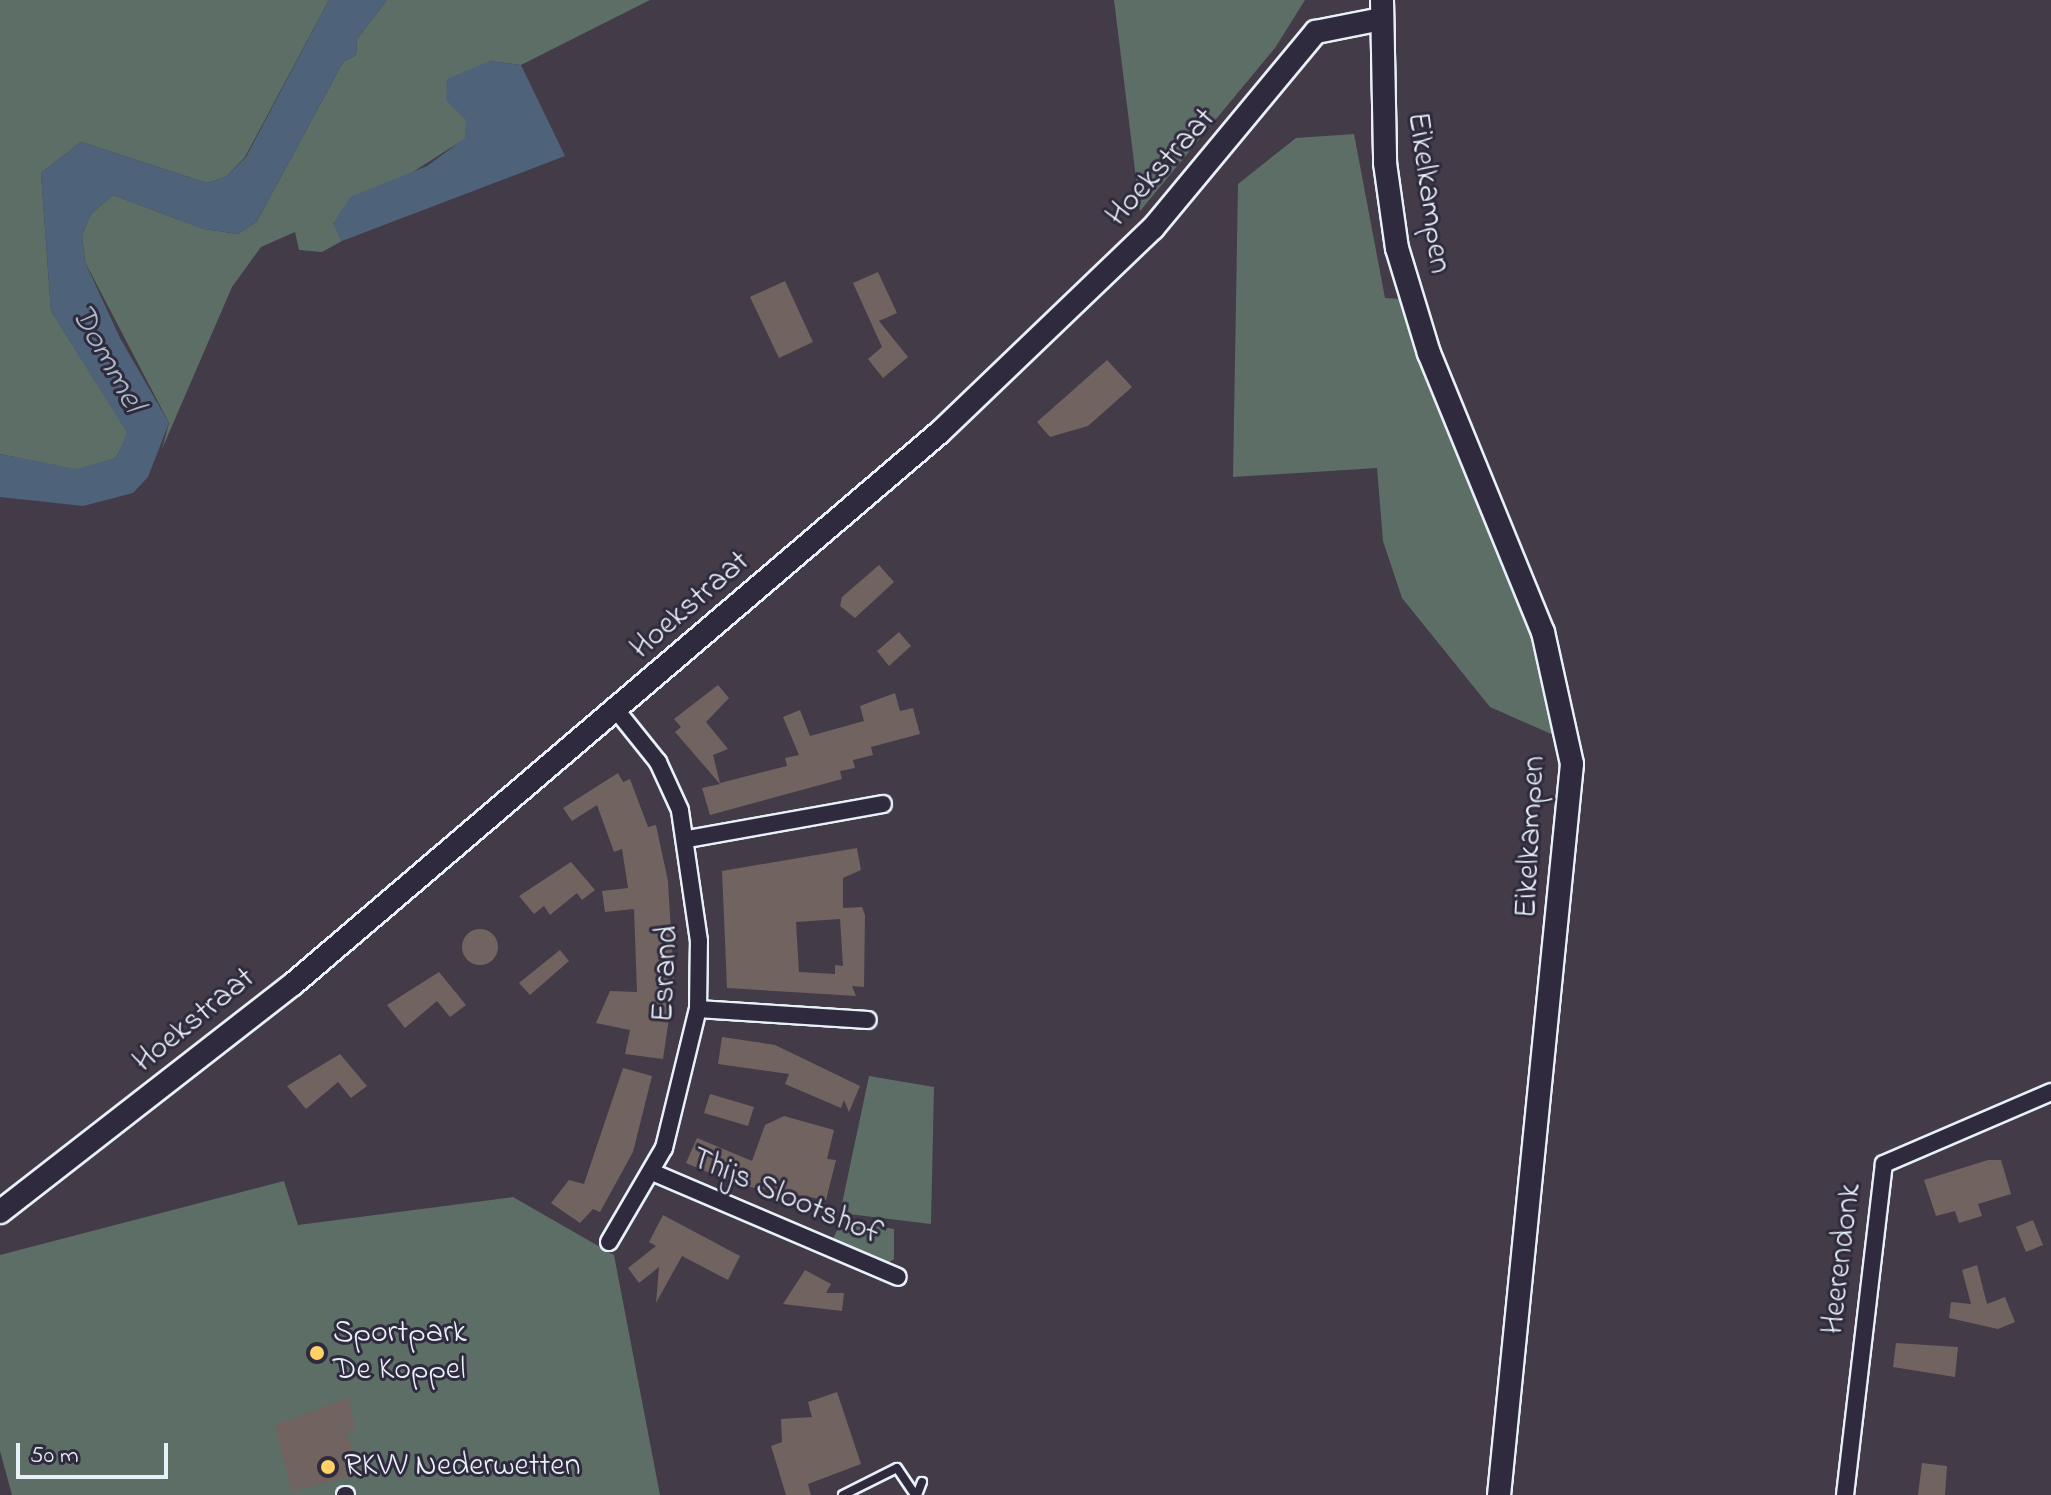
<!DOCTYPE html>
<html>
<head>
<meta charset="utf-8">
<style>
	body { margin:0 }
	#map { position:relative; width:2051px; height:1495px; overflow:hidden; background:#433b47; font-family:"Indie Flower",sans-serif }
	div>[style] { position:absolute }
	.green>* { inset:0; background:#5c6e66 }
	.water>* { inset:0; background:#4e6279 }
	.building>* { inset:0; background:#71635f }
	.round { border-radius:50% }
	.roads { filter:drop-shadow(2px 0 #e8f1f8) drop-shadow(-2px 0 #e8f1f8) drop-shadow(0 2px #e8f1f8) drop-shadow(0 -2px #e8f1f8) }
	.lane>* { height:8px; margin:-4px; padding:0 4px; transform-origin:4px; border-radius:4px; background:#2f2a3d }
	.street>* { height:16px; margin:-8px; padding:0 8px; transform-origin:8px; border-radius:8px; background:#2f2a3d }
	.secondary>* { height:22px; margin:-11px; padding:0 11px; transform-origin:11px; border-radius:11px; background:#2f2a3d }
	.dots>* { width:22px; height:22px; translate:-50% -50%; box-sizing:border-box; border:4px solid #2f2a3d; border-radius:50% }
	span { translate:-50% -50%; white-space:nowrap; text-align:center; line-height:1.15; -webkit-text-stroke:6px #2f2a3d; paint-order:stroke }
	.street-label { font-size:32px; color:#e8f1f8 }
	.poi-label { font-size:32px; color:#e8f1f8 }
	.left { translate:0 -50%; text-align:left }
	.water-label { font-size:34px; color:#aab8c5; font-style:italic }
	.scale { position:absolute; left:16px; top:1443px; width:152px; height:36px; box-sizing:border-box; border:4px solid #e8f1f8; border-top:0; padding-left:10px; font-size:24px; line-height:28px; white-space:nowrap; color:#e8f1f8; -webkit-text-stroke:6px #2f2a3d; paint-order:stroke }
</style>
</head>
<body>
<div id="map">
	<div class="green">
		<i style="clip-path:polygon(0 0,329px 0,245px 157px,227px 176px,207px 183px,81px 142px,41px 173px,51px 311px,128px 433px,116px 458px,77px 470px,0 454px)"></i>
		<i style="clip-path:polygon(387px 0,650px 0,521px 65px,490px 61px,466px 138px,333px 223px,342px 241px,322px 252px,299px 250px,295px 232px,261px 247px,232px 287px,162px 449px,169px 423px,85px 262px,82px 235px,91px 214px,113px 195px,204px 229px,238px 234px,257px 221px,343px 62px,356px 55px,357px 39px)"></i>
		<i style="clip-path:polygon(1114px 0,1305px 0,1275px 48px,1140px 211px)"></i>
		<i style="clip-path:polygon(1354px 134px,1385px 298px,1402px 299px,1540px 652px,1558px 737px,1490px 707px,1402px 598px,1383px 541px,1377px 468px,1233px 477px,1238px 184px,1296px 138px)"></i>
		<i style="clip-path:polygon(869px 1076px,934px 1087px,931px 1224px,840px 1213px)"></i>
		<i style="clip-path:polygon(284px 1181px,298px 1225px,513px 1197px,614px 1255px,660px 1495px,12px 1495px,0 1451px,0 1255px)"></i>
		<i style="clip-path:polygon(841px 1221px,894px 1229px,894px 1259px,885px 1265px,833px 1239px)"></i>
	</div>
	<div class="water">
		<i style="clip-path:polygon(329px 0,387px 0,357px 39px,356px 55px,343px 62px,257px 221px,238px 234px,204px 229px,113px 195px,91px 214px,82px 235px,85px 262px,120px 338px,169px 423px,148px 477px,133px 493px,83px 506px,0 497px,0 454px,77px 469px,116px 458px,127px 433px,51px 311px,41px 173px,81px 142px,207px 183px,227px 176px,246px 157px)"></i>
		<i style="clip-path:polygon(490px 61px,521px 65px,565px 156px,342px 241px,333px 224px,350px 197px,427px 166px,465px 138px,466px 120px,446px 100px,447px 79px)"></i>
	</div>
	<div class="building">
		<i style="clip-path:polygon(878px 272px,897px 313px,879px 321px,908px 357px,883px 378px,868px 359px,882px 347px,853px 283px)"></i>
		<i style="clip-path:polygon(785px 281px,813px 342px,779px 358px,750px 297px)"></i>
		<i style="clip-path:polygon(1107px 360px,1132px 387px,1088px 426px,1050px 437px,1037px 422px)"></i>
		<i style="clip-path:polygon(879px 565px,894px 582px,855px 618px,840px 606px,842px 597px)"></i>
		<i style="clip-path:polygon(899px 632px,911px 646px,889px 666px,877px 651px)"></i>
		<i style="clip-path:polygon(718px 685px,729px 698px,706px 722px,728px 749px,713px 755px,720px 783px,787px 766px,785px 758px,799px 755px,783px 717px,800px 710px,810px 736px,864px 721px,860px 706px,895px 693px,900px 711px,913px 708px,920px 734px,871px 747px,873px 755px,853px 760px,855px 768px,840px 771px,842px 779px,710px 815px,702px 788px,720px 784px,675px 732px,681px 727px,674px 719px)"></i>
		<i style="clip-path:polygon(618px 773px,623px 782px,630px 779px,648px 827px,656px 825px,668px 881px,674px 984px,663px 1059px,625px 1054px,630px 1030px,596px 1023px,610px 991px,637px 992px,634px 909px,605px 912px,602px 891px,628px 888px,622px 849px,614px 852px,597px 805px,572px 821px,563px 808px)"></i>
		<i style="clip-path:polygon(evenodd,857px 848px,861px 870px,843px 878px,843px 908px,862px 907px,865px 915px,864px 987px,852px 986px,856px 996px,727px 988px,722px 871px,857px 848px,840px 919px,843px 966px,835px 965px,835px 974px,799px 972px,796px 922px,840px 919px)"></i>
		<i style="clip-path:polygon(571px 862px,595px 890px,582px 900px,577px 893px,550px 915px,544px 906px,534px 914px,519px 896px)"></i>
		<i class="round" style="left:462px;top:929px;width:36px;height:36px"></i>
		<i style="clip-path:polygon(560px 950px,569px 961px,530px 995px,519px 983px)"></i>
		<i style="clip-path:polygon(439px 972px,466px 1005px,450px 1017px,437px 1001px,405px 1028px,387px 1005px)"></i>
		<i style="clip-path:polygon(722px 1037px,775px 1045px,860px 1086px,849px 1112px,844px 1100px,841px 1108px,785px 1084px,789px 1074px,718px 1064px)"></i>
		<i style="clip-path:polygon(340px 1054px,367px 1086px,351px 1098px,338px 1082px,306px 1109px,287px 1086px)"></i>
		<i style="clip-path:polygon(623px 1068px,652px 1076px,633px 1152px,600px 1212px,593px 1209px,580px 1223px,551px 1203px,569px 1180px,584px 1184px)"></i>
		<i style="clip-path:polygon(710px 1094px,754px 1107px,748px 1126px,704px 1113px)"></i>
		<i style="clip-path:polygon(784px 1116px,834px 1130px,827px 1159px,836px 1160px,826px 1200px,738px 1185px,686px 1163px,697px 1138px,752px 1161px,765px 1125px)"></i>
		<i style="clip-path:polygon(1988px 1160px,2001px 1160px,2011px 1194px,1978px 1204px,1982px 1216px,1959px 1223px,1955px 1211px,1936px 1216px,1924px 1180px)"></i>
		<i style="clip-path:polygon(663px 1215px,740px 1256px,728px 1280px,682px 1256px,656px 1303px,659px 1267px,639px 1283px,628px 1268px,656px 1246px,649px 1242px)"></i>
		<i style="clip-path:polygon(2033px 1220px,2043px 1245px,2026px 1252px,2016px 1227px)"></i>
		<i style="clip-path:polygon(1977px 1265px,1987px 1304px,2005px 1297px,2015px 1322px,1998px 1329px,1949px 1318px,1951px 1302px,1971px 1304px,1962px 1270px)"></i>
		<i style="clip-path:polygon(805px 1270px,831px 1284px,826px 1293px,844px 1293px,842px 1311px,783px 1304px)"></i>
		<i style="clip-path:polygon(1896px 1343px,1958px 1347px,1955px 1377px,1893px 1367px)"></i>
		<i style="clip-path:polygon(837px 1392px,861px 1464px,808px 1484px,811px 1495px,786px 1495px,771px 1446px,782px 1442px,781px 1419px,812px 1417px,808px 1402px)"></i>
		<i style="clip-path:polygon(348px 1397px,356px 1429px,346px 1432px,361px 1473px,292px 1492px,275px 1425px)"></i>
		<i style="clip-path:polygon(1922px 1463px,1947px 1466px,1945px 1495px,1918px 1495px)"></i>
	</div>
	<div class="roads">
		<div class="lane">
			<i style="left:843px;top:1495px;width:60px;rotate:-26.6deg"></i>
			<i style="left:897px;top:1468px;width:32px;rotate:56deg"></i>
			<i style="left:917px;top:1495px;width:14px;rotate:-69deg"></i>
		</div>
		<div class="street">
			<i style="left:688px;top:839px;width:198px;rotate:-10.2deg"></i>
			<i style="left:698px;top:1009px;width:170px;rotate:3.7deg"></i>
			<i style="left:652px;top:1172px;width:267px;rotate:23.1deg"></i>
			<i style="left:609px;top:1242px;width:109px;rotate:-59.7deg"></i>
			<i style="left:664px;top:1148px;width:143px;rotate:-76.3deg"></i>
			<i style="left:698px;top:1009px;width:68px;rotate:-89.2deg"></i>
			<i style="left:699px;top:941px;width:132px;rotate:-98.3deg"></i>
			<i style="left:680px;top:810px;width:53px;rotate:-114.6deg"></i>
			<i style="left:658px;top:762px;width:65px;rotate:-128.8deg"></i>
			<i style="left:345px;top:1495px;width:1px"></i>
			<i style="left:1845px;top:1495px;width:333px;rotate:-83.3deg"></i>
			<i style="left:1884px;top:1164px;width:182px;rotate:-23.3deg"></i>
		</div>
		<div class="secondary">
			<i style="left:1382px;top:0;width:163px;rotate:88.9deg"></i>
			<i style="left:1385px;top:163px;width:86px;rotate:82deg"></i>
			<i style="left:1397px;top:248px;width:110px;rotate:73.1deg"></i>
			<i style="left:1429px;top:353px;width:301px;rotate:67.8deg"></i>
			<i style="left:1543px;top:632px;width:135px;rotate:77.6deg"></i>
			<i style="left:1572px;top:764px;width:735px;rotate:95.7deg"></i>
			<i style="left:0;top:1212px;width:371px;rotate:-37.9deg"></i>
			<i style="left:293px;top:984px;width:850px;rotate:-40.47deg"></i>
			<i style="left:940px;top:432px;width:295px;rotate:-43.8deg"></i>
			<i style="left:1153px;top:228px;width:255px;rotate:-50.3deg"></i>
			<i style="left:1316px;top:32px;width:66px;rotate:-11.3deg"></i>
		</div>
	</div>
	<div class="dots">
		<i style="left:317px;top:1353px;background:#ffd166"></i>
		<i style="left:328px;top:1467px;background:#ffd166"></i>
	</div>
	<div class="street-label">
		<span style="left:1162px;top:168px;rotate:-48deg">Hoekstraat</span>
		<span style="left:1427px;top:193px;rotate:82deg">Eikelkampen</span>
		<span style="left:691px;top:606px;rotate:-41deg">Hoekstraat</span>
		<span style="left:1532px;top:837px;rotate:-87deg">Eikelkampen</span>
		<span style="left:667px;top:974px;rotate:-87deg">Esrand</span>
		<span style="left:195px;top:1021px;rotate:-39deg">Hoekstraat</span>
		<span style="left:786px;top:1198px;rotate:23deg">Thijs Slootshof</span>
		<span style="left:1843px;top:1259px;rotate:-83deg">Heerendonk</span>
	</div>
	<div class="poi-label">
		<span class="left" style="left:333px;top:1353px">Sportpark<br>De Koppel</span>
		<span class="left" style="left:344px;top:1467px">RKVV Nederwetten</span>
	</div>
	<div class="water-label">
		<span style="left:106px;top:359px;rotate:61deg">Dommel</span>
	</div>
	<div class="scale">50 m</div>
</div>
</body>
</html>
